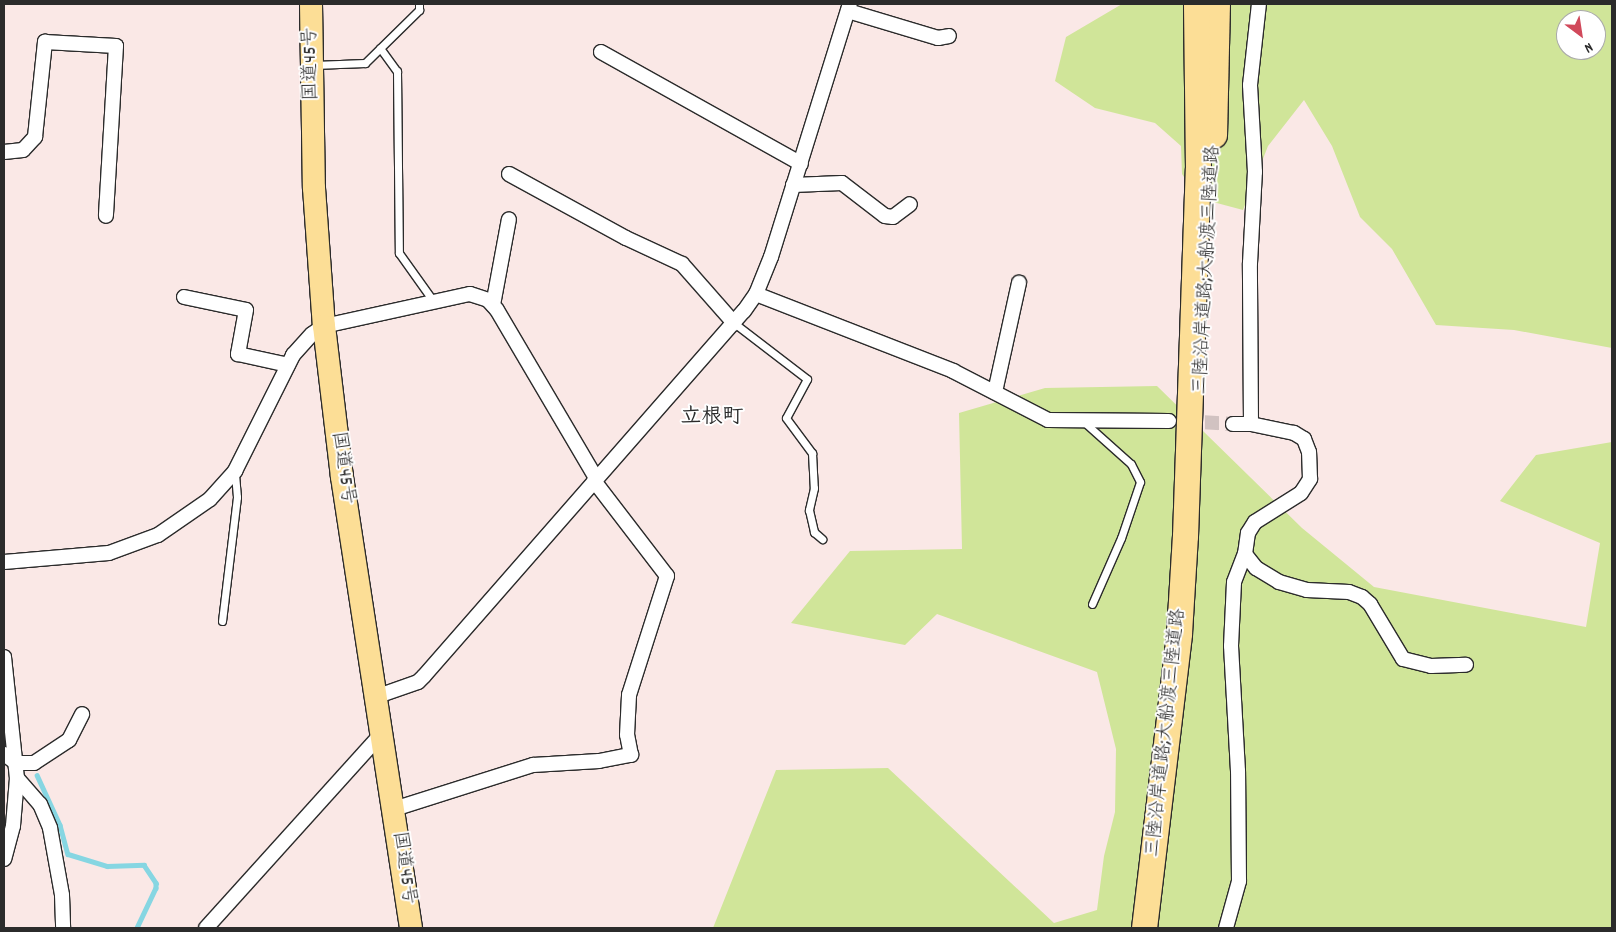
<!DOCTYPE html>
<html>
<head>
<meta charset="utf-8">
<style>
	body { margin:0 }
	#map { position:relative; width:1616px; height:932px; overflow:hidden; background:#fae8e6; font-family:Dekko,"Klee One",sans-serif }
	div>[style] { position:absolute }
	.green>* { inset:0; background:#d0e599 }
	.stream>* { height:4.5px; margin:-2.25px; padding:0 2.25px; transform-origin:2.25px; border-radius:2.25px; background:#86d6e2 }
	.minor-tunnel>* { height:14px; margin-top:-7px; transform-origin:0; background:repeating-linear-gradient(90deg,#d1c2c1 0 14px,transparent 0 21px) }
	.roads { filter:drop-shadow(1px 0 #2b2b2b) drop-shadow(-1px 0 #2b2b2b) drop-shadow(0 1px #2b2b2b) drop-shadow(0 -1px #2b2b2b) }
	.service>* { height:7px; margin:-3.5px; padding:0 3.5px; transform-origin:3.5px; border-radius:3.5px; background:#fff }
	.minor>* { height:14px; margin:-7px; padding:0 7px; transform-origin:7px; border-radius:7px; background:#fff }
	.trunk>* { height:22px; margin:-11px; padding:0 11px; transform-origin:11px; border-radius:11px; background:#fcde96 }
	.motorway>* { height:25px; margin:-12.5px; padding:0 12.5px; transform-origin:12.5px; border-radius:12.5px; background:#fcde96 }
	span { translate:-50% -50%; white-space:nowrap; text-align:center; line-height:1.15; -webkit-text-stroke:4px #fff; paint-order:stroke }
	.street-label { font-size:19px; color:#2b2b2b }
	.quarter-label { font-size:21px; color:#2b2b2b; font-weight:700 }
	.frame { position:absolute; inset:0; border:5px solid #2b2b2b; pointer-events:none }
	.north { position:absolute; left:1556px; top:10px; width:50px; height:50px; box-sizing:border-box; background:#fff; border:1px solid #aaa; border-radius:50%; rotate:149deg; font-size:14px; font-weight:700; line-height:20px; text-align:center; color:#2b2b2b }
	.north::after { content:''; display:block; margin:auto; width:18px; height:22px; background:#d1495b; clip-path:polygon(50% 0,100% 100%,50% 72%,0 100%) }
</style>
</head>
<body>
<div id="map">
	<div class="green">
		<i style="clip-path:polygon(evenodd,1122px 4px,1612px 4px,1612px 348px,1514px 330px,1436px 325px,1392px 249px,1360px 217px,1332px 146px,1304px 100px,1268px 146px,1243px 210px,1198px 198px,1182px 174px,1181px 146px,1155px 123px,1095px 108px,1055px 81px,1066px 37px,1122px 4px,1566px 20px,1596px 20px,1596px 50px,1566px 50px,1566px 20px)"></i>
		<i style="clip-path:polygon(1157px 386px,1302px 528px,1374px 587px,1586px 627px,1600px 543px,1500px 501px,1536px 455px,1612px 442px,1612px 928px,713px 928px,776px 770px,888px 768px,1054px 923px,1097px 910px,1104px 856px,1115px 812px,1116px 749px,1097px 672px,937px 614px,905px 645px,791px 623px,850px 551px,962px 549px,959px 413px,1045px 388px)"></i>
	</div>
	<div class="stream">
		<i style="left:37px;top:775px;width:55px;rotate:65.3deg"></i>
		<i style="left:60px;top:825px;width:30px;rotate:75deg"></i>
		<i style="left:68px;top:854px;width:41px;rotate:17.1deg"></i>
		<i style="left:107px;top:866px;width:37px;rotate:-2deg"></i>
		<i style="left:144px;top:865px;width:22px;rotate:56deg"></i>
		<i style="left:156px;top:883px;width:5px;rotate:90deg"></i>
		<i style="left:156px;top:888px;width:44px;rotate:115.4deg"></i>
	</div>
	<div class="minor-tunnel">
		<i style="left:1184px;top:421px;width:49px;rotate:3.5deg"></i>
	</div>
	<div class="roads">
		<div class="service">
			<i style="left:380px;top:48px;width:29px;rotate:54deg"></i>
			<i style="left:397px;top:71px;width:182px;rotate:89.4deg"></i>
			<i style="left:399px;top:253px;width:60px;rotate:54.5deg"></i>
			<i style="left:314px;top:65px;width:51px;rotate:-2.2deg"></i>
			<i style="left:365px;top:63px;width:76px;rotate:-44.5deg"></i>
			<i style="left:419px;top:10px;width:6px;rotate:-90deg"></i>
			<i style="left:734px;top:323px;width:92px;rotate:37.5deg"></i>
			<i style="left:807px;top:379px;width:44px;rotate:118.3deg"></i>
			<i style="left:786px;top:418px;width:44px;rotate:53.4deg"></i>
			<i style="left:812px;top:453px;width:35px;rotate:87deg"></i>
			<i style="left:814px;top:488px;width:23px;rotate:103deg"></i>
			<i style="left:809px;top:510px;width:23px;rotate:77deg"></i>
			<i style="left:814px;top:532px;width:11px;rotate:41deg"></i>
			<i style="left:1084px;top:422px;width:63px;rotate:41.8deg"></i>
			<i style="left:1131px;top:464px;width:20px;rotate:63deg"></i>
			<i style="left:1140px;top:482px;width:59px;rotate:108.7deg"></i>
			<i style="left:1121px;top:538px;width:72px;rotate:113.7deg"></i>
			<i style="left:222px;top:621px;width:125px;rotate:-83.1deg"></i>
			<i style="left:237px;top:497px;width:25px;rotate:-95deg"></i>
		</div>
		<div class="minor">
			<i style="left:848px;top:11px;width:94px;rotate:16.7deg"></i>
			<i style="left:938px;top:38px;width:11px;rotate:-10deg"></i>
			<i style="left:601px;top:52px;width:229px;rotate:29.2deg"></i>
			<i style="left:4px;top:152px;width:19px;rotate:-6deg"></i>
			<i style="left:23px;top:150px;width:18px;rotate:-47deg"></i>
			<i style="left:35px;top:137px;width:96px;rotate:-84deg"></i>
			<i style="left:45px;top:42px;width:71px;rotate:3.2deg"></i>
			<i style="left:116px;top:46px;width:170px;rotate:93.4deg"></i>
			<i style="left:509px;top:174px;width:133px;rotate:28.7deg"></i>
			<i style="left:626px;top:238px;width:62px;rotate:24.9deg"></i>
			<i style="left:682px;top:264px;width:79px;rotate:48.6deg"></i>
			<i style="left:793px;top:185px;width:49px;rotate:-2.3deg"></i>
			<i style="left:842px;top:183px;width:54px;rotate:37.5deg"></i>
			<i style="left:885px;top:216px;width:8px;rotate:7deg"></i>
			<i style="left:893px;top:217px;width:21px;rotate:-37deg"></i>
			<i style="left:756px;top:294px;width:212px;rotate:21.3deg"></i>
			<i style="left:953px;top:371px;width:107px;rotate:27.3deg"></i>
			<i style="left:1048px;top:420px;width:121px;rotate:0.5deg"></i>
			<i style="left:184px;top:297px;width:63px;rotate:11.8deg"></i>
			<i style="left:246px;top:310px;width:45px;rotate:100.3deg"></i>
			<i style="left:238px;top:354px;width:51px;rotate:12.4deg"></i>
			<i style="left:493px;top:305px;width:87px;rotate:-79.5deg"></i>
			<i style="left:995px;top:392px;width:112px;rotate:-77.6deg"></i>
			<i style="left:1251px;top:424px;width:161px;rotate:-90.4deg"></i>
			<i style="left:1250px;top:263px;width:91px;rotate:-86.9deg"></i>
			<i style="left:1255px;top:172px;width:87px;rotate:-93.3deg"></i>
			<i style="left:1250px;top:85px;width:81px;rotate:-83.7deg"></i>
			<i style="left:1245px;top:554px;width:18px;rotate:52deg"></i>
			<i style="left:1256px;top:568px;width:27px;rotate:31deg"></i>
			<i style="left:1279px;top:582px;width:29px;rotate:16deg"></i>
			<i style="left:1307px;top:590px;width:42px;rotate:2.7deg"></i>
			<i style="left:1349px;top:592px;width:14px;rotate:21deg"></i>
			<i style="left:1362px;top:597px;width:11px;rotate:41deg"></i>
			<i style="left:1370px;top:604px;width:64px;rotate:59deg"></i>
			<i style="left:1403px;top:659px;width:29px;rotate:14deg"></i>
			<i style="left:1431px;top:666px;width:35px;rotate:-2deg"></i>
			<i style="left:4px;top:562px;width:105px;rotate:-4.9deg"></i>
			<i style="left:109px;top:553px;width:52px;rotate:-20.2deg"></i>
			<i style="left:158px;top:535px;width:63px;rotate:-34.7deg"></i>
			<i style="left:210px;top:499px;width:38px;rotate:-48deg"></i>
			<i style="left:235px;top:471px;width:130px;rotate:-63.4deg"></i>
			<i style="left:293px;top:355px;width:28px;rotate:-48deg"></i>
			<i style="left:312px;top:334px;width:14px;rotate:-34deg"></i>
			<i style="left:324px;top:326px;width:149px;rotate:-12.4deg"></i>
			<i style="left:470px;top:294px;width:19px;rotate:18deg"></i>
			<i style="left:488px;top:300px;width:13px;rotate:48deg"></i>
			<i style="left:497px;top:310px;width:195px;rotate:59.5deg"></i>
			<i style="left:4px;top:657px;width:122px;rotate:83.9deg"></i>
			<i style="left:17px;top:778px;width:48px;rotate:94.8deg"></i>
			<i style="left:13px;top:826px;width:34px;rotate:105deg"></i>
			<i style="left:378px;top:696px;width:42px;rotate:-19.3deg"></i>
			<i style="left:418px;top:682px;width:8px;rotate:-45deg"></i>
			<i style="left:424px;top:676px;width:485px;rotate:-48.8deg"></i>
			<i style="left:744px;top:311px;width:21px;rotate:-55deg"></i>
			<i style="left:756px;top:294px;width:40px;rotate:-68deg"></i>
			<i style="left:771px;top:257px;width:265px;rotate:-72.7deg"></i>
			<i style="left:4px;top:754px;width:15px;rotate:37deg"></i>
			<i style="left:16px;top:763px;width:18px"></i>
			<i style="left:34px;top:763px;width:42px;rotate:-33.3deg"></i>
			<i style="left:69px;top:740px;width:29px;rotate:-63deg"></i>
			<i style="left:17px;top:778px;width:35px;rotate:49deg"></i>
			<i style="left:40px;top:804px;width:26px;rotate:67deg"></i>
			<i style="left:50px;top:828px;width:68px;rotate:79.8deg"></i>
			<i style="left:62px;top:895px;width:33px;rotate:88deg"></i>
			<i style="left:394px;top:809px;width:146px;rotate:-17.6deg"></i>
			<i style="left:533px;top:765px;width:66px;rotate:-3.5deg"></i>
			<i style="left:599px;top:761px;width:33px;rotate:-11deg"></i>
			<i style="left:631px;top:755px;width:20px;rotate:-101deg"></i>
			<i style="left:627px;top:735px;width:40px;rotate:-87.1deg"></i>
			<i style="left:629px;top:695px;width:125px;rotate:-72.3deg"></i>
			<i style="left:667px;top:576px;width:120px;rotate:-127.5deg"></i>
			<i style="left:206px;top:928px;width:264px;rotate:-47.9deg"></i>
			<i style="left:1226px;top:928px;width:49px;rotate:-74.5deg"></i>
			<i style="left:1239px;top:881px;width:110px;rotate:-90.5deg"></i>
			<i style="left:1238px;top:771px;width:125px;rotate:-93.2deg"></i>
			<i style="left:1231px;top:646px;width:64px;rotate:-87.3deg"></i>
			<i style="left:1234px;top:582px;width:30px;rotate:-69deg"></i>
			<i style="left:1245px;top:554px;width:21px;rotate:-82deg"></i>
			<i style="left:1248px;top:533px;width:13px;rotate:-58deg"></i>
			<i style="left:1255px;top:522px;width:54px;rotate:-32.2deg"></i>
			<i style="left:1301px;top:493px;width:17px;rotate:-57deg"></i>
			<i style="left:1310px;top:479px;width:27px;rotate:-92deg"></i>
			<i style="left:1309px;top:452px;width:14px;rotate:-111deg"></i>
			<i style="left:1304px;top:439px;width:12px;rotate:-149deg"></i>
			<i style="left:1294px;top:433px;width:44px;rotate:-168.2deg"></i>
			<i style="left:1251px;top:424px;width:18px;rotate:180deg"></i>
		</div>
		<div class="trunk">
			<i style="left:311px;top:4px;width:184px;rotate:89.1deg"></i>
			<i style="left:314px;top:188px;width:138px;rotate:85.9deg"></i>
			<i style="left:324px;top:326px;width:152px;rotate:83.2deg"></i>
			<i style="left:342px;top:477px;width:456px;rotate:81.3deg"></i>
		</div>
		<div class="motorway">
			<i style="left:1214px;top:135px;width:131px;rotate:-88.7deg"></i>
			<i style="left:1144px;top:928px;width:297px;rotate:-83.2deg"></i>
			<i style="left:1179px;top:633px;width:97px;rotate:-86.5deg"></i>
			<i style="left:1185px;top:536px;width:367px;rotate:-88deg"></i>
			<i style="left:1198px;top:169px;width:165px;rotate:-90.7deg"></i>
		</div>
	</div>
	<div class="street-label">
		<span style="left:312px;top:64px;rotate:-91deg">国道45号</span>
		<span style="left:1208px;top:270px;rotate:-87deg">三陸沿岸道路;大船渡三陸道路</span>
		<span style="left:342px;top:468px;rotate:82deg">国道45号</span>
		<span style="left:1167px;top:733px;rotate:-84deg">三陸沿岸道路;大船渡三陸道路</span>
		<span style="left:403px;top:868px;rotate:82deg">国道45号</span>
	</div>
	<div class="quarter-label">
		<span style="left:712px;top:418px">立根町</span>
	</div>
	<div class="frame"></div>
	<div class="north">N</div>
</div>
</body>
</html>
